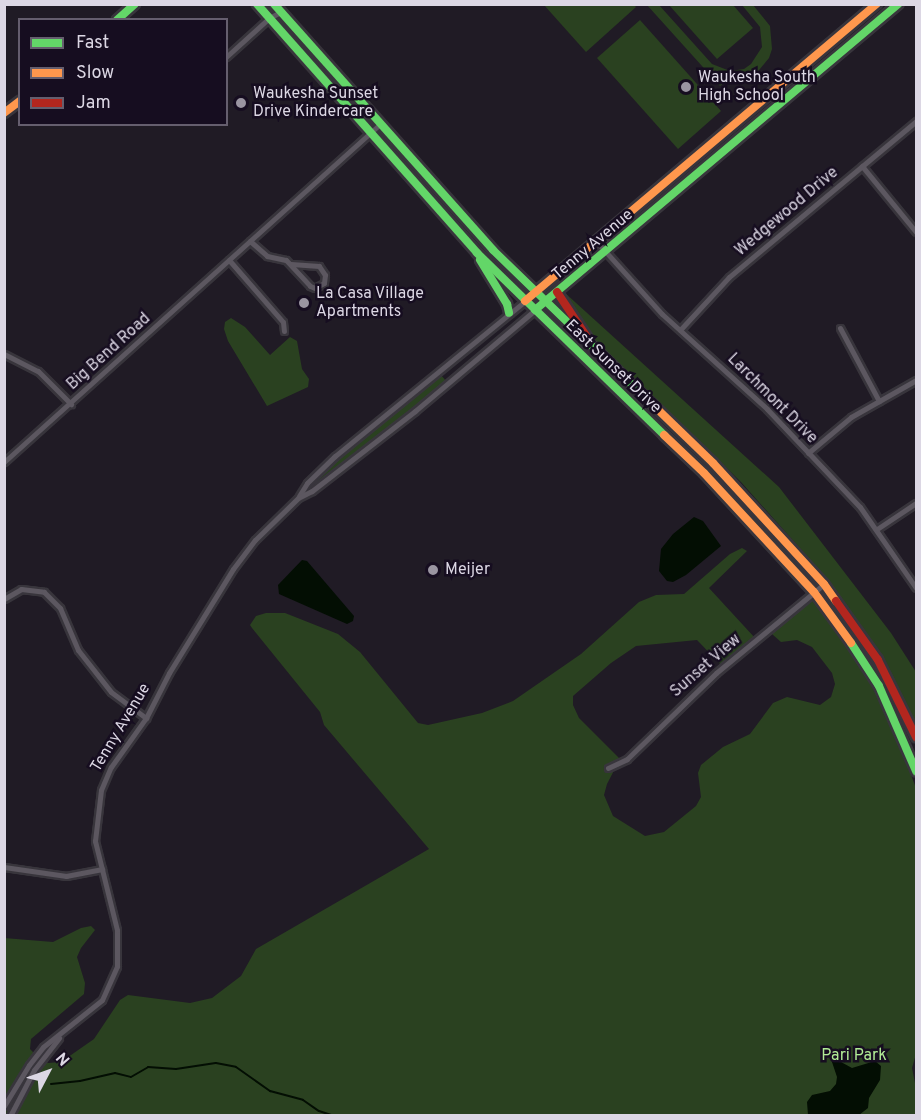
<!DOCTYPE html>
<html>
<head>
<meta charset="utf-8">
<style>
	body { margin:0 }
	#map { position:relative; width:921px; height:1120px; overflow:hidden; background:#201b25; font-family:Overpass,sans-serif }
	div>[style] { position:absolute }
	.green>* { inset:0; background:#2a4120 }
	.water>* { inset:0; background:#030e03 }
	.stream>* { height:2px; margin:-1px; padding:0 1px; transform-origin:1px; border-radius:1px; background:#030e03 }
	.roads { filter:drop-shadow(2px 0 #38353c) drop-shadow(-2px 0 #38353c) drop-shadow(0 2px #38353c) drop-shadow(0 -2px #38353c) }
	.street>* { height:5px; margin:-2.5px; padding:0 2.5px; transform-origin:2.5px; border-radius:2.5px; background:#5c5760 }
	.fast>* { height:8px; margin:-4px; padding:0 4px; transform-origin:4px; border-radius:4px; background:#63d668 }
	.slow>* { height:8px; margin:-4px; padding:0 4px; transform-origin:4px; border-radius:4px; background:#ff974d }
	.jam>* { height:8px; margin:-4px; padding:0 4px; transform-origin:4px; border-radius:4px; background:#b3261e }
	.dots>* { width:16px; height:16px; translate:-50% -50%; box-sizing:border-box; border:3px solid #160d20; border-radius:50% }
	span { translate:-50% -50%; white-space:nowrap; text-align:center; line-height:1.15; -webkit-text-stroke:5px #160d20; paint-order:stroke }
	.poi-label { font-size:16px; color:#dcd7e4 }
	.left { translate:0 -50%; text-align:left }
	.street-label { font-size:16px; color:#dcd7e4 }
	.park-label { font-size:16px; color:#b0eb95 }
	.frame { position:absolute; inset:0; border:6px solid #dcd7e4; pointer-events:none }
	.legend { position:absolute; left:18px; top:18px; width:210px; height:108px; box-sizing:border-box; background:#160d20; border:2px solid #655e6e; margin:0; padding:8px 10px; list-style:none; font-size:18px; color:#dcd7e4 }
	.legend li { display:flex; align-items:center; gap:12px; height:30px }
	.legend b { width:30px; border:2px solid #655e6e }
	.north { position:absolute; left:18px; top:1042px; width:60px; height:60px; -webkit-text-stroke:4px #160d20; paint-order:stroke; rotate:49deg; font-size:16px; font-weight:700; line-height:24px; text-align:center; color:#dcd7e4 }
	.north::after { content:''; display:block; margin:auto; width:21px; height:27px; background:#dcd7e4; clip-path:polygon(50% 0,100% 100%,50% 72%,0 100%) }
</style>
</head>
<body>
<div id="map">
	<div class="green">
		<i style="clip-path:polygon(634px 5px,636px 7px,586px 52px,544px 5px)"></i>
		<i style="clip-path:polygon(647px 5px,659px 5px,712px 64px,730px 71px,744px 69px,751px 64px,762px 47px,760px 27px,742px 5px,753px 5px,770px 26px,772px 49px,769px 58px,755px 75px,741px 80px,726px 81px,720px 86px)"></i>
		<i style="clip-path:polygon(669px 5px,733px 5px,753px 28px,717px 59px)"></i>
		<i style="clip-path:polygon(640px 20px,721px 111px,678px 149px,597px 58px)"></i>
		<i style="clip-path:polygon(564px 292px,779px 487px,891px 633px,916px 672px,916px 724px,879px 651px,821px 572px,741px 482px,592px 338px,578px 321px,562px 295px)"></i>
		<i style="clip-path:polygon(231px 318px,245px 327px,270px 355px,290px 337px,297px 341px,302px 369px,309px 379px,308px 387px,267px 406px,228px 341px,224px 329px,225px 322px)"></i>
		<i style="clip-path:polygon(439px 373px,448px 383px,313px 493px,298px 498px,307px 483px)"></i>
		<i style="clip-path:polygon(742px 548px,747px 551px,709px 588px,755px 638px,722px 666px,697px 640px,636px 646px,611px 663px,573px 696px,573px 705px,579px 718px,620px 759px,607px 784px,604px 795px,613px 816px,645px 836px,664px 832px,696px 806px,701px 797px,698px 773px,701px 765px,723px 747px,750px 734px,773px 703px,787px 697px,820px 705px,831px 697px,835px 684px,832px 673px,812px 647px,797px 640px,781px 642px,772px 634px,772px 629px,813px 600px,819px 605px,859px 663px,889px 718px,916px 788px,916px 1054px,912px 1068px,916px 1088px,916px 1115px,5px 1115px,4px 938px,53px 942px,81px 928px,91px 926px,95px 930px,81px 948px,77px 957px,85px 983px,84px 994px,31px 1039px,30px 1049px,39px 1058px,48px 1063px,61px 1062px,94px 1039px,120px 1000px,128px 995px,190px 1003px,212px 998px,241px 976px,256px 949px,429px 849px,324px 725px,320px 712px,252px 628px,250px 625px,256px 616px,266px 613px,285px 613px,338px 634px,360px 652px,418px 723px,428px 725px,482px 713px,513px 701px,581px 654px,639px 602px,656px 595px,684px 594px,730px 554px)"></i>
	</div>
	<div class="water">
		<i style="clip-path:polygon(694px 517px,703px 521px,721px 546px,686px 575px,673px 582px,667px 581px,659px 571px,661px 549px,673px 534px)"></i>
		<i style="clip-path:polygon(302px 560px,307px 561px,354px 616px,353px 621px,347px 624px,279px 594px,278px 585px)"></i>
		<i style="clip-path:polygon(830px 1056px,852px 1068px,875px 1061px,881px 1066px,880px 1080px,869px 1098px,868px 1108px,859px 1115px,808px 1115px,807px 1102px,812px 1095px,830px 1091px,836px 1084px,837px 1077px)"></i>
	</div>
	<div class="stream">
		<i style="left:4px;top:1068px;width:1px"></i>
		<i style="left:51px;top:1084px;width:29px;rotate:-6deg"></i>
		<i style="left:80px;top:1081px;width:36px;rotate:-13deg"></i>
		<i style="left:115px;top:1073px;width:16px;rotate:14deg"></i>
		<i style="left:131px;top:1077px;width:20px;rotate:-30deg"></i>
		<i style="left:148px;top:1067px;width:28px;rotate:4deg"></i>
		<i style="left:176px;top:1069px;width:40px;rotate:-8.5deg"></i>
		<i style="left:216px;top:1063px;width:20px;rotate:11deg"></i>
		<i style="left:236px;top:1067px;width:42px;rotate:35.2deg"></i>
		<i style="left:270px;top:1091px;width:34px;rotate:15deg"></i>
		<i style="left:303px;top:1100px;width:19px;rotate:35deg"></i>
		<i style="left:319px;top:1111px;width:16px;rotate:18deg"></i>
	</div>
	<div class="roads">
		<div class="street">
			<i style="left:226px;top:57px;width:58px;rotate:-42.2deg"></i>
			<i style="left:269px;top:18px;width:13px;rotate:-27deg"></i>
			<i style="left:862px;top:166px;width:85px;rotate:50.7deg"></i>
			<i style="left:250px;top:241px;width:23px;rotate:41deg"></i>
			<i style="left:267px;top:256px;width:19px;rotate:12deg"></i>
			<i style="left:286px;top:260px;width:35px;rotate:47deg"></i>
			<i style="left:310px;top:286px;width:5px;rotate:22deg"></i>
			<i style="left:315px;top:288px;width:10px;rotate:-29deg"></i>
			<i style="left:324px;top:283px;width:8px;rotate:-83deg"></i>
			<i style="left:325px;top:275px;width:11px;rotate:-124deg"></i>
			<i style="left:319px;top:266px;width:28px;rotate:-176deg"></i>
			<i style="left:596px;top:241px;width:98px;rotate:47.9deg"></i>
			<i style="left:662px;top:314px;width:142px;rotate:42.1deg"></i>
			<i style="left:767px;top:409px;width:135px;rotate:46.5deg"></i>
			<i style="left:860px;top:507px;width:98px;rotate:55.3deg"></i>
			<i style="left:229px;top:260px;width:82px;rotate:48.9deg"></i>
			<i style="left:283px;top:322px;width:9px;rotate:84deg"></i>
			<i style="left:840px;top:328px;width:83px;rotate:61.9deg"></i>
			<i style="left:680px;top:330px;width:72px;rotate:-47.2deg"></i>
			<i style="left:729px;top:277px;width:244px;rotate:-39.8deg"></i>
			<i style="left:4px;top:354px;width:38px;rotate:27deg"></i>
			<i style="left:38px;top:371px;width:47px;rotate:45deg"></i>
			<i style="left:808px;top:453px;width:56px;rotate:-39.9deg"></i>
			<i style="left:851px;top:417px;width:75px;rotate:-29.6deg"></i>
			<i style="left:4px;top:462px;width:506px;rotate:-41.95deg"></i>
			<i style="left:299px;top:496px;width:15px;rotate:-58deg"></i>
			<i style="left:307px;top:483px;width:39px;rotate:-44deg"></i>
			<i style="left:335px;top:456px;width:245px;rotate:-39.2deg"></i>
			<i style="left:877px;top:529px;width:47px;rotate:-33.7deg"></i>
			<i style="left:4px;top:599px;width:20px;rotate:-30deg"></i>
			<i style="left:21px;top:589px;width:23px;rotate:7deg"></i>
			<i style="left:44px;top:592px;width:23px;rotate:45deg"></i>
			<i style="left:60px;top:608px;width:46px;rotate:66.8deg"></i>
			<i style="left:78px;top:650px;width:53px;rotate:51.8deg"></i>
			<i style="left:111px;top:692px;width:44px;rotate:36.6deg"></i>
			<i style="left:608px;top:768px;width:21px;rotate:-25deg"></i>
			<i style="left:627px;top:759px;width:124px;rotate:-44deg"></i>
			<i style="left:716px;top:673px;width:140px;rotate:-39.5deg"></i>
			<i style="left:4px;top:867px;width:63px;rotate:8.3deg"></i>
			<i style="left:66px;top:876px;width:37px;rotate:-11deg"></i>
			<i style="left:4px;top:1106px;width:48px;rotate:-58.6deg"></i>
			<i style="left:29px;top:1065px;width:23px;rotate:-52deg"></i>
			<i style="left:43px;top:1047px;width:75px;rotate:-38.5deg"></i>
			<i style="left:102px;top:1000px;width:37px;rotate:-66deg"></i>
			<i style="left:117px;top:966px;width:36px;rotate:-90deg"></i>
			<i style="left:117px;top:930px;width:92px;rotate:-103.9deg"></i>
			<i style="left:95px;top:841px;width:51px;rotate:-83.3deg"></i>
			<i style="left:101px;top:790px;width:25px;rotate:-67deg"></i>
			<i style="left:111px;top:767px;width:60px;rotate:-54.5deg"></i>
			<i style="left:146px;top:718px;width:51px;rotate:-62.9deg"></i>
			<i style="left:169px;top:673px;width:122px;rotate:-58.4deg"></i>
			<i style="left:233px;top:569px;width:36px;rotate:-53deg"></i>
			<i style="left:255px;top:540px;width:60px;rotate:-44.3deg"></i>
			<i style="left:298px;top:498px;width:16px;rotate:-27deg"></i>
			<i style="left:312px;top:491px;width:130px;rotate:-37.8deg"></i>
			<i style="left:415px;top:411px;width:157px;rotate:-40.1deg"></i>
			<i style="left:10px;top:1116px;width:52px;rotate:-62.4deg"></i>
			<i style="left:34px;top:1070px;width:41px;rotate:-52deg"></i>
		</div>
		<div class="fast">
			<i style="left:257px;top:4px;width:332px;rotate:48.5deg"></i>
			<i style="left:477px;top:253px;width:261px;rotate:44.2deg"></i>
			<i style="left:274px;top:4px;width:329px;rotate:48.3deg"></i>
			<i style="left:493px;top:250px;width:223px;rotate:44.1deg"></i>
			<i style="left:117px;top:20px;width:24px;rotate:-42deg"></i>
			<i style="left:480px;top:260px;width:52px;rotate:58.5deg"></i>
			<i style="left:507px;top:304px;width:9px;rotate:77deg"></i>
			<i style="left:535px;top:310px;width:475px;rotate:-40.1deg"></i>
			<i style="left:851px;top:643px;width:51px;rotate:56.9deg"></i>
			<i style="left:879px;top:686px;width:93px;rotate:66.5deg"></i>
		</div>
		<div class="slow">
			<i style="left:4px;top:113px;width:20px;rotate:-37deg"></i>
			<i style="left:525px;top:301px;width:461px;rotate:-40.2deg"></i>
			<i style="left:653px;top:405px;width:83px;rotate:44deg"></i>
			<i style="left:713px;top:463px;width:164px;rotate:47.5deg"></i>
			<i style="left:824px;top:584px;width:21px;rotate:55deg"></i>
			<i style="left:664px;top:435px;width:55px;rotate:43.5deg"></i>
			<i style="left:704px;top:473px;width:162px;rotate:47.3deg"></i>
			<i style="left:814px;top:592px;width:63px;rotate:54deg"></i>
		</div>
		<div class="jam">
			<i style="left:557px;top:292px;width:54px;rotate:56.3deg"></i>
			<i style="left:836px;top:601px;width:72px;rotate:54.6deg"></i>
			<i style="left:878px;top:660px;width:86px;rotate:63.7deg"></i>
		</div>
	</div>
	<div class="dots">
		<i style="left:686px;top:87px;background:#9a95a1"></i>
		<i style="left:241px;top:103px;background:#9a95a1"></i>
		<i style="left:304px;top:303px;background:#9a95a1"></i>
		<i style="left:433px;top:570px;background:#9a95a1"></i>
	</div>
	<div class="poi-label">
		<span class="left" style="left:698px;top:87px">Waukesha South<br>High School</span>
		<span class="left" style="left:253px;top:103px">Waukesha Sunset<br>Drive Kindercare</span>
		<span class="left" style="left:316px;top:303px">La Casa Village<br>Apartments</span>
		<span class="left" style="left:445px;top:570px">Meijer</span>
	</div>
	<div class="street-label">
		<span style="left:787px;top:212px;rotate:-40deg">Wedgewood Drive</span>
		<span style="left:593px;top:245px;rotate:-40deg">Tenny Avenue</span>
		<span style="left:109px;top:352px;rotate:-42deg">Big Bend Road</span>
		<span style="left:613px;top:367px;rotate:44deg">East Sunset Drive</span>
		<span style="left:772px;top:399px;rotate:45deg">Larchmont Drive</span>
		<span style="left:706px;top:666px;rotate:-41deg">Sunset View</span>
		<span style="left:121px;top:728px;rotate:-59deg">Tenny Avenue</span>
	</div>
	<div class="park-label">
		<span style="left:854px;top:1056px">Pari Park</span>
	</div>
	<div class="frame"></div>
	<ul class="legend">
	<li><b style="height:8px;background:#63d668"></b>Fast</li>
	<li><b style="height:8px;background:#ff974d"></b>Slow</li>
	<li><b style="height:8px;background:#b3261e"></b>Jam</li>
	</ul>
	<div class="north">N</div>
</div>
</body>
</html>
